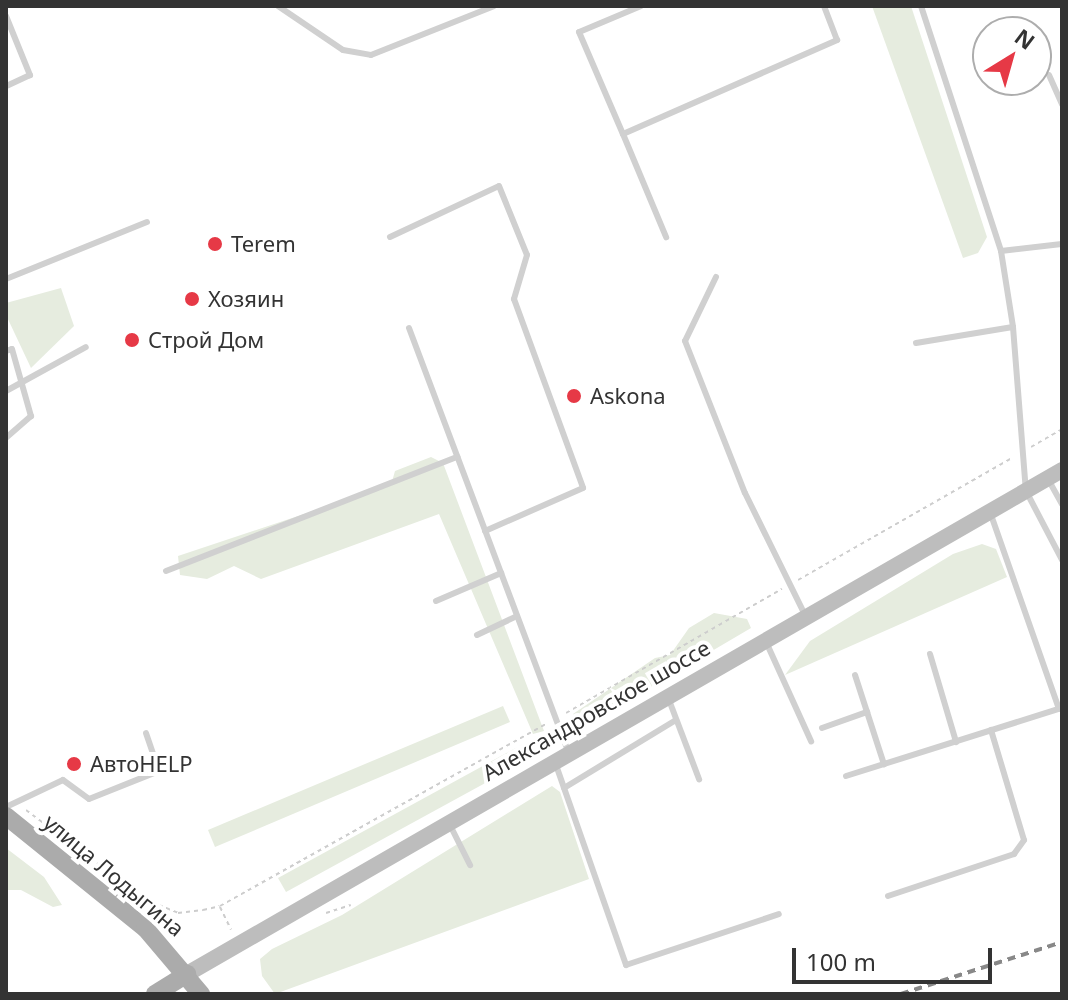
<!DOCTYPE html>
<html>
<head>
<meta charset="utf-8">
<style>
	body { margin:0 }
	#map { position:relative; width:1068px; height:1000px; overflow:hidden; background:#fff; font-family:"Noto Sans",sans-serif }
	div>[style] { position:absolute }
	.green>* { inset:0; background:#e6ecdf }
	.path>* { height:2px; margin-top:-1px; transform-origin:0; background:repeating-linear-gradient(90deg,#cdcdcd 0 4px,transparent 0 8px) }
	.service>* { height:6px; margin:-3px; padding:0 3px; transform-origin:3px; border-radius:3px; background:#d0d0d0 }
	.secondary>* { height:16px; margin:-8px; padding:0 8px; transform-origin:8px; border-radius:8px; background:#bdbdbd }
	.primary>* { height:18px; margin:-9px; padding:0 9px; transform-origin:9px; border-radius:9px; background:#ababab }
	.rail>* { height:4px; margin-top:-2px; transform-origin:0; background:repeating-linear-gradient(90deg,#888 0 8px,transparent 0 14px) }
	.dots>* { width:22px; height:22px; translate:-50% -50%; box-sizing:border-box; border:4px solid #fff; border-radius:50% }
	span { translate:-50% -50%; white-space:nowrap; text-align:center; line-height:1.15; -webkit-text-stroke:8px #fff; paint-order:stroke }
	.poi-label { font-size:22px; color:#333 }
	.left { translate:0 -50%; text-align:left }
	.street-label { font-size:22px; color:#333 }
	.frame { position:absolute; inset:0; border:8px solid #333; pointer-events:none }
	.north { position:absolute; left:972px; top:16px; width:80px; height:80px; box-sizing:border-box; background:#fff; border:2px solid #adadad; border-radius:50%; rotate:37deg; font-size:22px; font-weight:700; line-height:32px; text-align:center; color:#333 }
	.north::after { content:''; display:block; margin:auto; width:28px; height:36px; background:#e63946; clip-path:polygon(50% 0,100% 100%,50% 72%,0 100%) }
	.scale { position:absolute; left:792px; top:948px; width:200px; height:36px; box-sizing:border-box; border:4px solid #333; border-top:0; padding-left:10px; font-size:24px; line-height:28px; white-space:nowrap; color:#333; -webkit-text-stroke:6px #fff; paint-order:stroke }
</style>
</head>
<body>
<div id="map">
	<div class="green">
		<i style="clip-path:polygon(872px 6px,911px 6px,987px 237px,978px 253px,963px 258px)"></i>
		<i style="clip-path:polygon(61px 288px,74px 326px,31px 368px,6px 315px,6px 303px)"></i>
		<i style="clip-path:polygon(431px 457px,443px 463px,544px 731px,533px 734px,439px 514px,261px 579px,234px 566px,207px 579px,180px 575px,178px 556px,391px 485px,395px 471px)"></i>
		<i style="clip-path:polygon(982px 544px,996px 549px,1007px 577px,785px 675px,810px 641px,953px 554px)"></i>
		<i style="clip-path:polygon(714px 613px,747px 619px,751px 628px,581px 728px,573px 714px,655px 658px,670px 655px,689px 628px)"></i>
		<i style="clip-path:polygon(503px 706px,510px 722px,215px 847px,208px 830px)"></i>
		<i style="clip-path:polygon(523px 744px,531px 758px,286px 892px,278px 878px)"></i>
		<i style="clip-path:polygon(552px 786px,560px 792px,589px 879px,275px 994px,262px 976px,260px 959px,272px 949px,342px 915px)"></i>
		<i style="clip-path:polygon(6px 848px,44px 877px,62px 905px,53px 907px,21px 890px,6px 890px)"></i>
	</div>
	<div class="path">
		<i style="left:1031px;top:447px;width:36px;rotate:-30deg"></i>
		<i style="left:798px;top:580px;width:246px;rotate:-29.7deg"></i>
		<i style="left:566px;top:713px;width:249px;rotate:-29.9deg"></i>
		<i style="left:26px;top:810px;width:148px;rotate:37deg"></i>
		<i style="left:144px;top:899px;width:37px;rotate:22deg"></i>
		<i style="left:178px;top:913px;width:25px;rotate:-7deg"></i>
		<i style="left:203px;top:910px;width:17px;rotate:-13deg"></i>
		<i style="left:220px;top:906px;width:373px;rotate:-29.2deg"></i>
		<i style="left:220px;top:907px;width:25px;rotate:64deg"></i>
		<i style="left:326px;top:913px;width:26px;rotate:-18deg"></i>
	</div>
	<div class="service">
		<i style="left:278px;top:6px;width:78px;rotate:34.1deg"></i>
		<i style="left:343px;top:50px;width:28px;rotate:10deg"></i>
		<i style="left:371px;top:55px;width:132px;rotate:-21.7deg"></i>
		<i style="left:641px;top:6px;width:67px;rotate:157.2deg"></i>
		<i style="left:579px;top:32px;width:111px;rotate:66.7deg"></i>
		<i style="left:623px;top:134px;width:234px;rotate:-23.7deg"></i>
		<i style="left:837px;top:40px;width:36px;rotate:-111deg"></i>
		<i style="left:921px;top:6px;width:258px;rotate:71.9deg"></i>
		<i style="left:1001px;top:251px;width:77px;rotate:81deg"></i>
		<i style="left:1013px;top:327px;width:165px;rotate:85.5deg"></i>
		<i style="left:1026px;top:491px;width:78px;rotate:62.4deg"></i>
		<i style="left:6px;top:16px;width:64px;rotate:67.9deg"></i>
		<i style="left:30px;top:75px;width:26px;rotate:155deg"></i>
		<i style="left:1049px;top:75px;width:32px;rotate:66deg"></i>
		<i style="left:623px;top:134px;width:112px;rotate:67.3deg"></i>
		<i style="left:390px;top:237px;width:120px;rotate:-25.1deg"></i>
		<i style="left:499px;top:186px;width:74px;rotate:67.9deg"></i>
		<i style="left:527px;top:255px;width:46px;rotate:106.5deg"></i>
		<i style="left:514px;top:299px;width:201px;rotate:69.9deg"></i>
		<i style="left:583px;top:488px;width:107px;rotate:156.3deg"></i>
		<i style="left:1001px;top:251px;width:61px;rotate:-6.5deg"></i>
		<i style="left:716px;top:277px;width:71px;rotate:115.8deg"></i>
		<i style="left:685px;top:341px;width:163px;rotate:68.5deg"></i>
		<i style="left:745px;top:493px;width:138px;rotate:63.8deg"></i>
		<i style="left:6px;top:279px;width:152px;rotate:-22deg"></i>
		<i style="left:409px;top:328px;width:453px;rotate:69.4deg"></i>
		<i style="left:916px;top:343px;width:98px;rotate:-9.4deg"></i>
		<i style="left:6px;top:351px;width:6px;rotate:-18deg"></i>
		<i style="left:12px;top:349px;width:70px;rotate:74.2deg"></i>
		<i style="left:31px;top:416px;width:33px;rotate:139deg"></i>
		<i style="left:6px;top:391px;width:91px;rotate:-28.8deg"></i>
		<i style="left:1048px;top:479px;width:29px;rotate:61deg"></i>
		<i style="left:166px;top:571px;width:313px;rotate:-21.4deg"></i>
		<i style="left:436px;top:601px;width:71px;rotate:-23.3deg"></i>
		<i style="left:477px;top:635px;width:44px;rotate:-25.4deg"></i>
		<i style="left:767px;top:644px;width:107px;rotate:65.6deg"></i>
		<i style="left:930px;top:654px;width:92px;rotate:73.5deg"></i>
		<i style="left:855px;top:675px;width:94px;rotate:72deg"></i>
		<i style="left:669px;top:700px;width:85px;rotate:69.2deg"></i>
		<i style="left:822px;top:728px;width:48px;rotate:-19.6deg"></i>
		<i style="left:556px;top:765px;width:212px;rotate:70.7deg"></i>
		<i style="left:626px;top:965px;width:161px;rotate:-18.4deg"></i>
		<i style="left:846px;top:776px;width:223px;rotate:-17.5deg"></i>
		<i style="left:1059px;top:709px;width:209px;rotate:-109.3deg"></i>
		<i style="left:564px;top:788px;width:131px;rotate:-31.3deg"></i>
		<i style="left:6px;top:807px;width:63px;rotate:-25.3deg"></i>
		<i style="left:63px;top:780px;width:32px;rotate:36deg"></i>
		<i style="left:89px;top:799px;width:75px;rotate:-21.8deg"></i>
		<i style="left:159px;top:771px;width:40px;rotate:-108.9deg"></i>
		<i style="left:450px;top:825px;width:45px;rotate:63.4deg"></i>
		<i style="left:888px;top:896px;width:133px;rotate:-18.4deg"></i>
		<i style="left:1014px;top:854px;width:17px;rotate:-54deg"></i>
		<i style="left:1024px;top:840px;width:115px;rotate:-106.7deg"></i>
	</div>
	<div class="secondary">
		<i style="left:187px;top:974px;width:1010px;rotate:-29.94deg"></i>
	</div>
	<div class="primary">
		<i style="left:6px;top:816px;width:179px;rotate:38.9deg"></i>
		<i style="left:145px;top:928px;width:87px;rotate:49.7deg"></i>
		<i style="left:155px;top:994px;width:38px;rotate:-32deg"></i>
	</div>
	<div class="rail">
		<i style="left:901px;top:994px;width:169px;rotate:-17.9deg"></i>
	</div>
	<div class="dots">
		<i style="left:215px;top:244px;background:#e63946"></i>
		<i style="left:192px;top:299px;background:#e63946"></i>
		<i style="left:132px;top:340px;background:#e63946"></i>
		<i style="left:574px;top:396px;background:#e63946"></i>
		<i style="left:74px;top:764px;background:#e63946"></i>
	</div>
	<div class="poi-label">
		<span class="left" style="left:231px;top:244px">Terem</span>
		<span class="left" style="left:208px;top:299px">Хозяин</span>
		<span class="left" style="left:148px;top:340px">Строй Дом</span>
		<span class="left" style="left:590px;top:396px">Askona</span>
		<span class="left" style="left:90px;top:764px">АвтоHELP</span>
	</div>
	<div class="street-label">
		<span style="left:596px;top:710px;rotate:-30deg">Александровское шоссе</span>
		<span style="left:114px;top:875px;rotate:40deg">улица Лодыгина</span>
	</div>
	<div class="frame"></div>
	<div class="north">N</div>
	<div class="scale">100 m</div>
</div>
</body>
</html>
